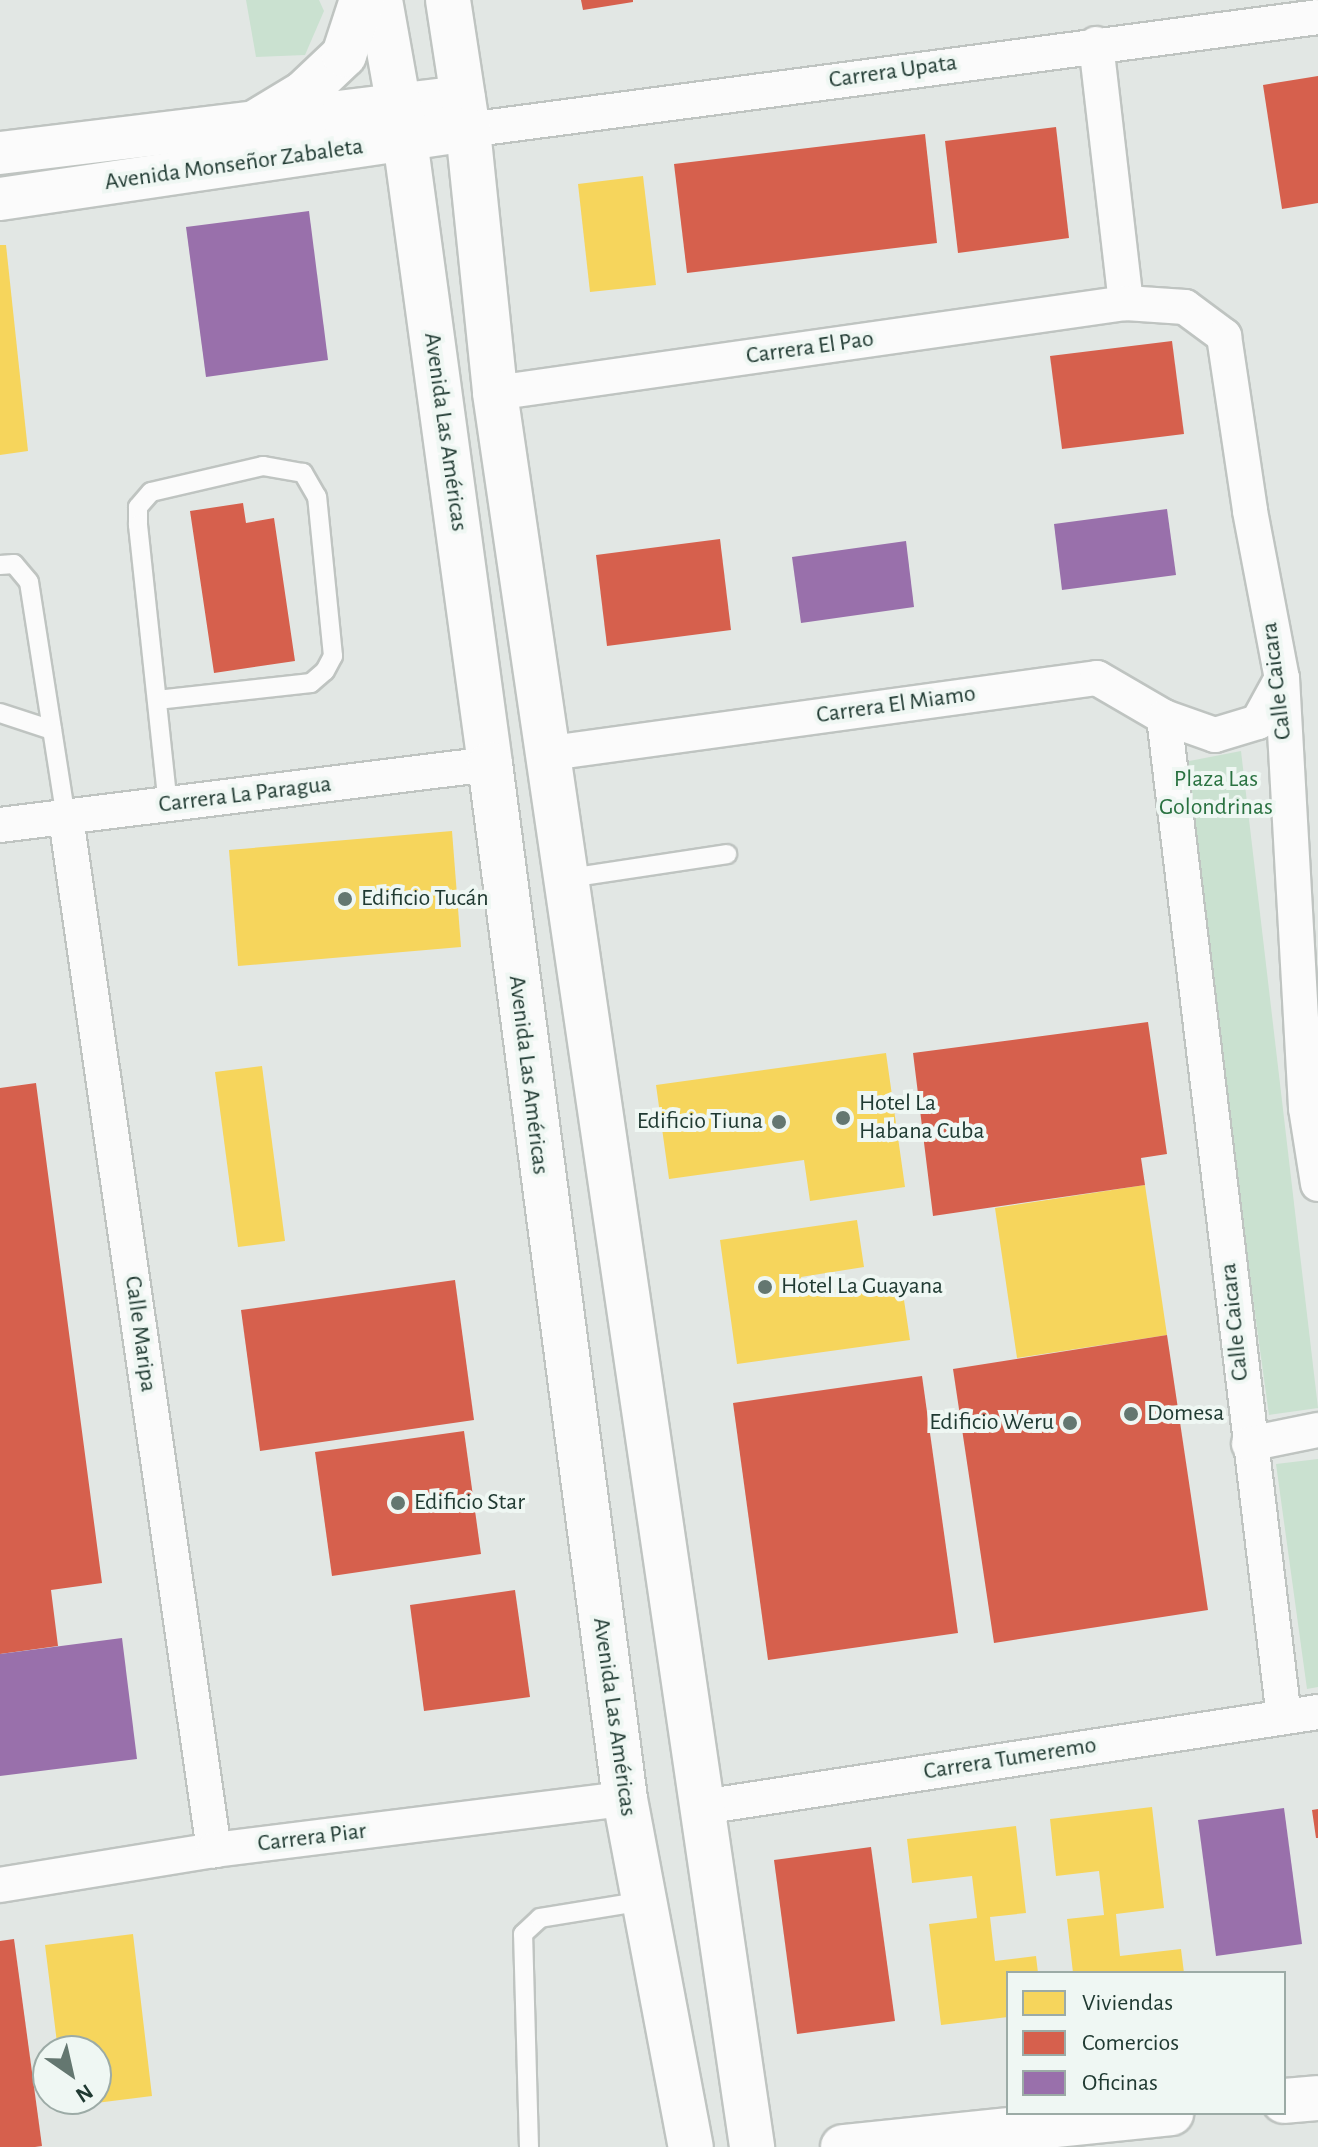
<!DOCTYPE html>
<html>
<head>
<meta charset="utf-8">
<style>
	body { margin:0 }
	#map { position:relative; width:1318px; height:2147px; overflow:hidden; background:#e2e7e4; font-family:"Alegreya Sans",sans-serif }
	div>[style] { position:absolute }
	.green>* { inset:0; background:#cae1d0 }
	.homes>* { inset:0; background:#f6d55c }
	.shops>* { inset:0; background:#d6604d }
	.offices>* { inset:0; background:#9970ab }
	.roads { filter:drop-shadow(2px 0 #bfc4c1) drop-shadow(-2px 0 #bfc4c1) drop-shadow(0 2px #bfc4c1) drop-shadow(0 -2px #bfc4c1) }
	.service>* { height:18px; margin:-9px; padding:0 9px; transform-origin:9px; border-radius:9px; background:#fbfbfb }
	.minor>* { height:34px; margin:-17px; padding:0 17px; transform-origin:17px; border-radius:17px; background:#fbfbfb }
	.tertiary>* { height:42px; margin:-21px; padding:0 21px; transform-origin:21px; border-radius:21px; background:#fbfbfb }
	.secondary>* { height:44px; margin:-22px; padding:0 22px; transform-origin:22px; border-radius:22px; background:#fbfbfb }
	.dots>* { width:22px; height:22px; translate:-50% -50%; box-sizing:border-box; border:4px solid #eff7f3; border-radius:50% }
	span { translate:-50% -50%; white-space:nowrap; text-align:center; line-height:1.15; -webkit-text-stroke:8px #eff7f3; paint-order:stroke }
	.street-label { font-size:24px; color:#203a32 }
	.park-label { font-size:24px; color:#2a7241 }
	.poi-label { font-size:24px; color:#203a32 }
	.left { translate:0 -50%; text-align:left }
	.right { translate:-100% -50%; text-align:right }
	.legend { position:absolute; left:1006px; top:1971px; width:280px; height:144px; box-sizing:border-box; background:#eff7f3; border:2px solid #9caba6; margin:0; padding:10px 14px; list-style:none; font-size:24px; color:#203a32 }
	.legend li { display:flex; align-items:center; gap:16px; height:40px }
	.legend b { width:40px; border:2px solid #9caba6 }
	.north { position:absolute; left:32px; top:2035px; width:80px; height:80px; box-sizing:border-box; background:#eff7f3; border:2px solid #9caba6; border-radius:50%; rotate:146deg; font-size:22px; font-weight:700; line-height:32px; text-align:center; color:#203a32 }
	.north::after { content:''; display:block; margin:auto; width:28px; height:36px; background:#647770; clip-path:polygon(50% 0,100% 100%,50% 72%,0 100%) }
</style>
</head>
<body>
<div id="map">
	<div class="green">
		<i style="clip-path:polygon(246px 0,319px 0,324px 11px,305px 55px,256px 57px)"></i>
		<i style="clip-path:polygon(1241px 751px,1318px 1408px,1269px 1415px,1179px 763px)"></i>
		<i style="clip-path:polygon(1318px 1459px,1318px 1687px,1307px 1689px,1276px 1464px)"></i>
	</div>
	<div class="homes">
		<i style="clip-path:polygon(643px 176px,656px 285px,590px 292px,578px 184px)"></i>
		<i style="clip-path:polygon(0 245px,6px 245px,28px 451px,0 455px)"></i>
		<i style="clip-path:polygon(452px 831px,461px 947px,238px 966px,229px 850px)"></i>
		<i style="clip-path:polygon(886px 1053px,905px 1187px,810px 1201px,804px 1160px,669px 1179px,656px 1085px)"></i>
		<i style="clip-path:polygon(262px 1066px,285px 1241px,238px 1247px,215px 1072px)"></i>
		<i style="clip-path:polygon(1145px 1185px,1167px 1335px,1017px 1358px,995px 1208px)"></i>
		<i style="clip-path:polygon(857px 1220px,864px 1267px,801px 1277px,804px 1294px,901px 1280px,910px 1340px,737px 1364px,720px 1240px)"></i>
		<i style="clip-path:polygon(1152px 1807px,1164px 1908px,1116px 1914px,1120px 1956px,1181px 1949px,1184px 1973px,1073px 1973px,1067px 1919px,1104px 1915px,1099px 1871px,1056px 1876px,1050px 1819px)"></i>
		<i style="clip-path:polygon(1016px 1826px,1026px 1913px,990px 1917px,995px 1961px,1036px 1956px,1038px 1973px,1008px 1973px,1008px 2017px,941px 2025px,929px 1924px,977px 1918px,972px 1876px,912px 1883px,907px 1839px)"></i>
		<i style="clip-path:polygon(133px 1934px,152px 2096px,64px 2107px,63px 2099px,96px 2099px,96px 2051px,58px 2051px,45px 1945px)"></i>
	</div>
	<div class="shops">
		<i style="clip-path:polygon(581px 0,633px 0,633px 2px,583px 10px)"></i>
		<i style="clip-path:polygon(1318px 76px,1318px 203px,1282px 209px,1263px 85px)"></i>
		<i style="clip-path:polygon(1056px 127px,1069px 238px,958px 253px,945px 141px)"></i>
		<i style="clip-path:polygon(925px 134px,937px 243px,687px 273px,674px 164px)"></i>
		<i style="clip-path:polygon(1172px 341px,1184px 434px,1062px 449px,1050px 356px)"></i>
		<i style="clip-path:polygon(243px 503px,246px 523px,274px 518px,295px 661px,214px 673px,190px 511px)"></i>
		<i style="clip-path:polygon(720px 539px,731px 630px,607px 646px,596px 555px)"></i>
		<i style="clip-path:polygon(1148px 1022px,1167px 1154px,1141px 1158px,1145px 1185px,933px 1216px,913px 1053px)"></i>
		<i style="clip-path:polygon(36px 1083px,102px 1583px,51px 1590px,58px 1646px,0 1654px,0 1088px)"></i>
		<i style="clip-path:polygon(455px 1280px,474px 1420px,260px 1451px,241px 1310px)"></i>
		<i style="clip-path:polygon(1167px 1335px,1208px 1610px,994px 1643px,953px 1369px)"></i>
		<i style="clip-path:polygon(922px 1376px,958px 1633px,768px 1660px,733px 1403px)"></i>
		<i style="clip-path:polygon(464px 1431px,481px 1554px,332px 1576px,315px 1452px)"></i>
		<i style="clip-path:polygon(515px 1590px,530px 1697px,424px 1711px,410px 1605px)"></i>
		<i style="clip-path:polygon(1318px 1809px,1318px 1838px,1316px 1838px,1312px 1810px)"></i>
		<i style="clip-path:polygon(871px 1847px,895px 2021px,797px 2034px,774px 1860px)"></i>
		<i style="clip-path:polygon(14px 1939px,42px 2146px,35px 2147px,0 2147px,0 1941px)"></i>
	</div>
	<div class="offices">
		<i style="clip-path:polygon(309px 211px,328px 360px,206px 377px,186px 227px)"></i>
		<i style="clip-path:polygon(1167px 509px,1176px 575px,1062px 590px,1054px 524px)"></i>
		<i style="clip-path:polygon(906px 541px,914px 607px,801px 623px,792px 557px)"></i>
		<i style="clip-path:polygon(122px 1638px,137px 1759px,0 1776px,0 1654px)"></i>
		<i style="clip-path:polygon(1284px 1808px,1302px 1944px,1216px 1956px,1198px 1820px)"></i>
	</div>
	<div class="roads">
		<div class="service">
			<i style="left:0;top:565px;width:14px;rotate:-4deg"></i>
			<i style="left:14px;top:564px;width:23px;rotate:50deg"></i>
			<i style="left:29px;top:582px;width:239px;rotate:81.1deg"></i>
			<i style="left:157px;top:700px;width:155px;rotate:-6.3deg"></i>
			<i style="left:311px;top:683px;width:18px;rotate:-41deg"></i>
			<i style="left:325px;top:671px;width:17px;rotate:-62deg"></i>
			<i style="left:333px;top:656px;width:160px;rotate:-95.7deg"></i>
			<i style="left:317px;top:497px;width:28px;rotate:-120deg"></i>
			<i style="left:303px;top:473px;width:41px;rotate:-170.1deg"></i>
			<i style="left:263px;top:466px;width:115px;rotate:166.9deg"></i>
			<i style="left:151px;top:492px;width:20px;rotate:131deg"></i>
			<i style="left:138px;top:507px;width:18px;rotate:90deg"></i>
			<i style="left:138px;top:525px;width:282px;rotate:83.9deg"></i>
			<i style="left:0;top:713px;width:55px;rotate:18.1deg"></i>
			<i style="left:569px;top:878px;width:160px;rotate:-8.6deg"></i>
			<i style="left:529px;top:2147px;width:213px;rotate:-91.6deg"></i>
			<i style="left:523px;top:1934px;width:23px;rotate:-43deg"></i>
			<i style="left:540px;top:1918px;width:105px;rotate:-9.3deg"></i>
		</div>
		<div class="minor">
			<i style="left:1096px;top:44px;width:261px;rotate:83.4deg"></i>
			<i style="left:468px;top:130px;width:857px;rotate:-7.57deg"></i>
			<i style="left:495px;top:393px;width:637px;rotate:-8.12deg"></i>
			<i style="left:1126px;top:303px;width:59px;rotate:3.9deg"></i>
			<i style="left:1185px;top:307px;width:49px;rotate:36.6deg"></i>
			<i style="left:1224px;top:336px;width:177px;rotate:81.5deg"></i>
			<i style="left:1250px;top:511px;width:170px;rotate:79.2deg"></i>
			<i style="left:1282px;top:678px;width:431px;rotate:86.8deg"></i>
			<i style="left:1306px;top:1108px;width:77px;rotate:81deg"></i>
			<i style="left:1164px;top:717px;width:54px;rotate:19.4deg"></i>
			<i style="left:1215px;top:735px;width:45px;rotate:-16.8deg"></i>
			<i style="left:1258px;top:722px;width:50px;rotate:-61.4deg"></i>
			<i style="left:551px;top:753px;width:551px;rotate:-7.82deg"></i>
			<i style="left:1097px;top:678px;width:78px;rotate:30.2deg"></i>
			<i style="left:1164px;top:717px;width:1007px;rotate:83.16deg"></i>
			<i style="left:66px;top:818px;width:1043px;rotate:81.84deg"></i>
			<i style="left:0;top:825px;width:494px;rotate:-7.1deg"></i>
			<i style="left:1249px;top:1444px;width:70px;rotate:-11.5deg"></i>
			<i style="left:703px;top:1807px;width:622px;rotate:-8.78deg"></i>
			<i style="left:0;top:1885px;width:217px;rotate:-9.3deg"></i>
			<i style="left:214px;top:1850px;width:414px;rotate:-7.1deg"></i>
		</div>
		<div class="tertiary">
			<i style="left:0;top:153px;width:467px;rotate:-6.9deg"></i>
			<i style="left:0;top:199px;width:473px;rotate:-8.4deg"></i>
		</div>
		<div class="secondary">
			<i style="left:380px;top:0;width:142px;rotate:79.9deg"></i>
			<i style="left:405px;top:140px;width:630px;rotate:82.24deg"></i>
			<i style="left:490px;top:764px;width:1044px;rotate:82.57deg"></i>
			<i style="left:625px;top:1799px;width:354px;rotate:79.3deg"></i>
			<i style="left:448px;top:0;width:132px;rotate:81.3deg"></i>
			<i style="left:468px;top:130px;width:264px;rotate:84.1deg"></i>
			<i style="left:495px;top:393px;width:1773px;rotate:81.66deg"></i>
			<i style="left:256px;top:122px;width:56px;rotate:-31.1deg"></i>
			<i style="left:304px;top:93px;width:55px;rotate:-43.5deg"></i>
			<i style="left:344px;top:55px;width:58px;rotate:-71.9deg"></i>
			<i style="left:1284px;top:2101px;width:34px;rotate:-5deg"></i>
			<i style="left:843px;top:2147px;width:330px;rotate:-5.9deg"></i>
		</div>
	</div>
	<div class="dots">
		<i style="left:345px;top:899px;background:#647770"></i>
		<i style="left:843px;top:1118px;background:#647770"></i>
		<i style="left:779px;top:1122px;background:#647770"></i>
		<i style="left:765px;top:1287px;background:#647770"></i>
		<i style="left:1131px;top:1414px;background:#647770"></i>
		<i style="left:1070px;top:1423px;background:#647770"></i>
		<i style="left:398px;top:1503px;background:#647770"></i>
	</div>
	<div class="street-label">
		<span style="left:893px;top:72px;rotate:-8deg">Carrera Upata</span>
		<span style="left:234px;top:165px;rotate:-8deg">Avenida Monseñor Zabaleta</span>
		<span style="left:810px;top:348px;rotate:-8deg">Carrera El Pao</span>
		<span style="left:445px;top:432px;rotate:82deg">Avenida Las Américas</span>
		<span style="left:1277px;top:681px;rotate:-97deg">Calle Caicara</span>
		<span style="left:896px;top:705px;rotate:-8deg">Carrera El Miamo</span>
		<span style="left:245px;top:795px;rotate:-7deg">Carrera La Paragua</span>
		<span style="left:528px;top:1075px;rotate:83deg">Avenida Las Américas</span>
		<span style="left:1235px;top:1322px;rotate:-96deg">Calle Caicara</span>
		<span style="left:140px;top:1334px;rotate:82deg">Calle Maripa</span>
		<span style="left:614px;top:1717px;rotate:82deg">Avenida Las Américas</span>
		<span style="left:1010px;top:1759px;rotate:-9deg">Carrera Tumeremo</span>
		<span style="left:312px;top:1838px;rotate:-7deg">Carrera Piar</span>
	</div>
	<div class="park-label">
		<span style="left:1216px;top:794px">Plaza Las<br>Golondrinas</span>
	</div>
	<div class="poi-label">
		<span class="left" style="left:361px;top:899px">Edificio Tucán</span>
		<span class="left" style="left:859px;top:1118px">Hotel La<br>Habana Cuba</span>
		<span class="right" style="left:763px;top:1122px">Edificio Tiuna</span>
		<span class="left" style="left:781px;top:1287px">Hotel La Guayana</span>
		<span class="left" style="left:1147px;top:1414px">Domesa</span>
		<span class="right" style="left:1054px;top:1423px">Edificio Weru</span>
		<span class="left" style="left:414px;top:1503px">Edificio Star</span>
	</div>
	<ul class="legend">
	<li><b style="height:22px;background:#f6d55c"></b>Viviendas</li>
	<li><b style="height:22px;background:#d6604d"></b>Comercios</li>
	<li><b style="height:22px;background:#9970ab"></b>Oficinas</li>
	</ul>
	<div class="north">N</div>
</div>
</body>
</html>
